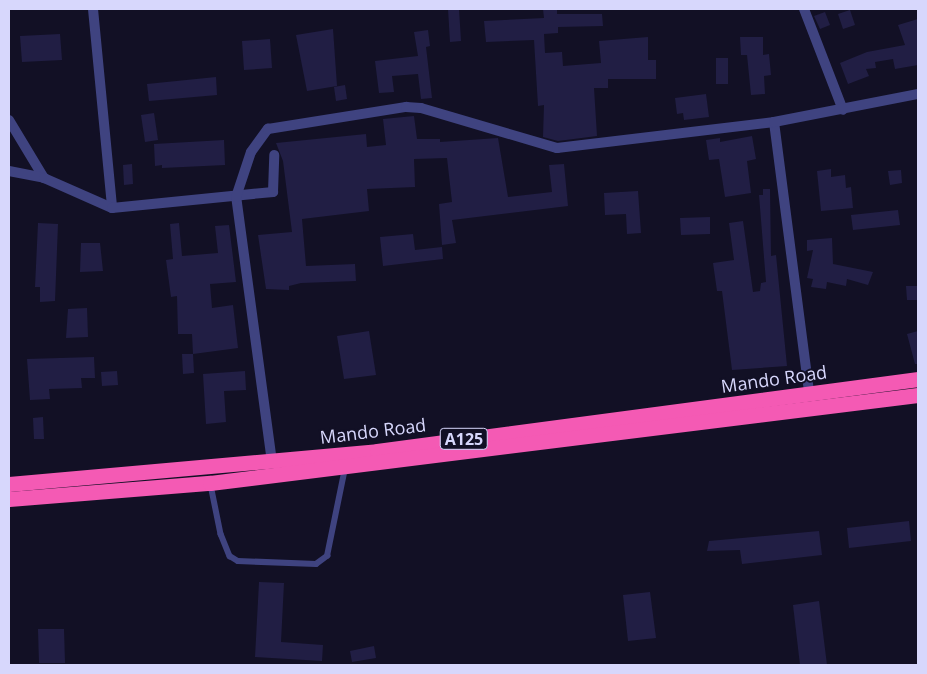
<!DOCTYPE html>
<html>
<head>
<meta charset="utf-8">
<style>
	body { margin:0 }
	#map { position:relative; width:927px; height:674px; overflow:hidden; background:#121025; font-family:"Open Sans",sans-serif }
	div>[style] { position:absolute }
	.building>* { inset:0; background:#211e44 }
	.lane>* { height:5.5px; margin:-2.75px; padding:0 2.75px; transform-origin:2.75px; border-radius:2.75px; background:#3f4380 }
	.street>* { height:10px; margin:-5px; padding:0 5px; transform-origin:5px; border-radius:5px; background:#3f4380 }
	.highway>* { height:15px; margin:-7.5px; padding:0 7.5px; transform-origin:7.5px; border-radius:7.5px; background:#f45ab4 }
	span { translate:-50% -50%; white-space:nowrap; text-align:center; line-height:1.15; -webkit-text-stroke:4px #121025; paint-order:stroke }
	.shield-label span { padding:1px 4px; background:#121025; border:1px solid; border-radius:4px; -webkit-text-stroke-width:0 }
	.shield-label { font-size:16px; color:#d7d7fc; font-weight:700 }
	.street-label { font-size:18px; color:#d7d7fc }
	.frame { position:absolute; inset:0; border:10px solid #d7d7fc; pointer-events:none }
</style>
</head>
<body>
<div id="map">
	<div class="building">
		<i style="clip-path:polygon(448px 9px,459px 9px,461px 41px,450px 42px)"></i>
		<i style="clip-path:polygon(543px 9px,557px 9px,557px 14px,602px 14px,603px 26px,558px 27px,558px 33px,544px 34px,545px 53px,562px 52px,563px 66px,601px 63px,599px 41px,648px 37px,648px 60px,656px 60px,656px 79px,608px 79px,608px 88px,594px 88px,597px 136px,558px 141px,543px 137px,544px 105px,538px 106px,534px 40px,486px 42px,484px 21px,544px 18px)"></i>
		<i style="clip-path:polygon(850px 10px,855px 25px,843px 29px,838px 14px)"></i>
		<i style="clip-path:polygon(825px 12px,830px 25px,820px 29px,814px 16px)"></i>
		<i style="clip-path:polygon(918px 19px,918px 65px,895px 69px,893px 59px,875px 62px,876px 68px,866px 69px,869px 76px,848px 84px,840px 63px,867px 52px,905px 45px,898px 25px)"></i>
		<i style="clip-path:polygon(333px 29px,337px 86px,307px 91px,296px 35px)"></i>
		<i style="clip-path:polygon(428px 30px,430px 46px,426px 47px,432px 98px,421px 99px,418px 74px,392px 76px,394px 92px,379px 93px,375px 61px,418px 56px,414px 32px)"></i>
		<i style="clip-path:polygon(60px 34px,62px 60px,22px 62px,20px 36px)"></i>
		<i style="clip-path:polygon(740px 37px,763px 37px,763px 55px,769px 54px,771px 75px,764px 76px,765px 94px,751px 95px,747px 55px,741px 55px)"></i>
		<i style="clip-path:polygon(270px 39px,272px 68px,244px 70px,242px 41px)"></i>
		<i style="clip-path:polygon(716px 58px,728px 58px,728px 84px,716px 84px)"></i>
		<i style="clip-path:polygon(216px 77px,217px 95px,149px 101px,147px 84px)"></i>
		<i style="clip-path:polygon(345px 85px,347px 99px,336px 101px,334px 87px)"></i>
		<i style="clip-path:polygon(706px 94px,709px 117px,684px 120px,683px 113px,677px 114px,675px 98px)"></i>
		<i style="clip-path:polygon(154px 113px,158px 140px,145px 142px,141px 115px)"></i>
		<i style="clip-path:polygon(414px 116px,417px 139px,440px 139px,440px 142px,498px 138px,508px 197px,552px 192px,549px 165px,564px 164px,568px 206px,452px 220px,456px 243px,442px 245px,439px 204px,452px 202px,447px 158px,414px 159px,415px 187px,367px 189px,369px 211px,302px 219px,306px 266px,355px 264px,356px 281px,301px 283px,289px 286px,289px 290px,266px 289px,258px 235px,292px 232px,283px 161px,276px 143px,366px 134px,367px 147px,386px 145px,383px 119px)"></i>
		<i style="clip-path:polygon(752px 136px,756px 159px,747px 161px,751px 193px,725px 197px,719px 159px,709px 160px,706px 140px,720px 138px,720px 142px)"></i>
		<i style="clip-path:polygon(224px 140px,225px 165px,162px 168px,162px 165px,155px 166px,154px 144px)"></i>
		<i style="clip-path:polygon(132px 164px,133px 184px,124px 185px,123px 165px)"></i>
		<i style="clip-path:polygon(831px 169px,831px 177px,845px 175px,846px 188px,851px 187px,853px 208px,821px 211px,817px 171px)"></i>
		<i style="clip-path:polygon(901px 170px,902px 183px,890px 185px,888px 171px)"></i>
		<i style="clip-path:polygon(763px 189px,770px 189px,771px 256px,776px 255px,787px 366px,732px 370px,722px 291px,717px 291px,713px 263px,734px 260px,729px 223px,743px 221px,753px 292px,760px 291px,761px 283px,766px 282px,759px 195px,763px 195px)"></i>
		<i style="clip-path:polygon(638px 191px,641px 233px,627px 234px,626px 214px,605px 215px,604px 193px)"></i>
		<i style="clip-path:polygon(898px 210px,900px 225px,853px 230px,851px 215px)"></i>
		<i style="clip-path:polygon(710px 217px,710px 234px,681px 235px,680px 218px)"></i>
		<i style="clip-path:polygon(38px 223px,58px 224px,55px 301px,40px 302px,40px 287px,35px 287px)"></i>
		<i style="clip-path:polygon(179px 223px,182px 256px,218px 253px,215px 226px,229px 225px,236px 282px,210px 284px,212px 308px,233px 305px,238px 348px,193px 354px,192px 334px,178px 334px,177px 296px,171px 297px,166px 260px,173px 259px,170px 224px)"></i>
		<i style="clip-path:polygon(413px 234px,415px 250px,442px 247px,443px 259px,383px 266px,380px 237px)"></i>
		<i style="clip-path:polygon(832px 238px,833px 264px,873px 272px,868px 285px,847px 279px,846px 286px,827px 282px,826px 289px,811px 287px,813px 279px,807px 278px,813px 250px,807px 251px,807px 240px)"></i>
		<i style="clip-path:polygon(81px 243px,100px 243px,103px 271px,80px 272px)"></i>
		<i style="clip-path:polygon(906px 286px,918px 286px,918px 300px,907px 300px)"></i>
		<i style="clip-path:polygon(87px 308px,88px 337px,66px 338px,68px 309px)"></i>
		<i style="clip-path:polygon(369px 331px,376px 375px,344px 379px,337px 336px)"></i>
		<i style="clip-path:polygon(918px 331px,918px 364px,915px 364px,907px 334px)"></i>
		<i style="clip-path:polygon(182px 354px,193px 354px,194px 373px,183px 374px)"></i>
		<i style="clip-path:polygon(94px 357px,95px 378px,81px 378px,82px 388px,49px 389px,50px 399px,30px 400px,27px 359px)"></i>
		<i style="clip-path:polygon(117px 371px,118px 385px,102px 386px,101px 372px)"></i>
		<i style="clip-path:polygon(245px 371px,246px 390px,224px 391px,226px 422px,206px 424px,203px 374px)"></i>
		<i style="clip-path:polygon(43px 417px,44px 439px,34px 439px,33px 418px)"></i>
		<i style="clip-path:polygon(909px 521px,911px 541px,849px 548px,847px 528px)"></i>
		<i style="clip-path:polygon(819px 531px,822px 555px,742px 564px,740px 550px,707px 551px,709px 541px)"></i>
		<i style="clip-path:polygon(259px 582px,284px 583px,281px 642px,323px 645px,322px 661px,255px 657px)"></i>
		<i style="clip-path:polygon(650px 592px,656px 638px,628px 641px,623px 595px)"></i>
		<i style="clip-path:polygon(819px 601px,827px 665px,800px 665px,793px 605px)"></i>
		<i style="clip-path:polygon(38px 629px,64px 629px,65px 663px,39px 663px)"></i>
		<i style="clip-path:polygon(374px 646px,376px 658px,352px 662px,350px 651px)"></i>
	</div>
	<div class="lane">
		<i style="left:211px;top:485px;width:50px;rotate:78.5deg"></i>
		<i style="left:221px;top:534px;width:24px;rotate:68deg"></i>
		<i style="left:230px;top:556px;width:9px;rotate:32deg"></i>
		<i style="left:238px;top:561px;width:78px;rotate:2.2deg"></i>
		<i style="left:316px;top:564px;width:14px;rotate:-36deg"></i>
		<i style="left:327px;top:556px;width:90px;rotate:-78.4deg"></i>
	</div>
	<div class="street">
		<i style="left:93px;top:9px;width:200px;rotate:84.5deg"></i>
		<i style="left:804px;top:9px;width:108px;rotate:68.9deg"></i>
		<i style="left:9px;top:120px;width:68px;rotate:58.9deg"></i>
		<i style="left:774px;top:122px;width:273px;rotate:82.6deg"></i>
		<i style="left:9px;top:171px;width:36px;rotate:11deg"></i>
		<i style="left:44px;top:178px;width:74px;rotate:23.8deg"></i>
		<i style="left:112px;top:208px;width:162px;rotate:-5.7deg"></i>
		<i style="left:273px;top:192px;width:37px;rotate:-88deg"></i>
		<i style="left:272px;top:462px;width:267px;rotate:-97.7deg"></i>
		<i style="left:236px;top:197px;width:47px;rotate:-71.6deg"></i>
		<i style="left:251px;top:152px;width:29px;rotate:-54deg"></i>
		<i style="left:268px;top:129px;width:140px;rotate:-9.1deg"></i>
		<i style="left:406px;top:107px;width:15px;rotate:4deg"></i>
		<i style="left:421px;top:108px;width:142px;rotate:16.4deg"></i>
		<i style="left:557px;top:148px;width:219px;rotate:-6.8deg"></i>
		<i style="left:774px;top:122px;width:147px;rotate:-11deg"></i>
	</div>
	<div class="highway">
		<i style="left:9px;top:484px;width:369px;rotate:-5.1deg"></i>
		<i style="left:377px;top:451px;width:546px;rotate:-7.58deg"></i>
		<i style="left:9px;top:499px;width:202px;rotate:-4.6deg"></i>
		<i style="left:210px;top:483px;width:713px;rotate:-7.09deg"></i>
	</div>
	<div class="shield-label">
		<span style="left:464px;top:439px">A125</span>
	</div>
	<div class="street-label">
		<span style="left:774px;top:379px;rotate:-8deg">Mando Road</span>
		<span style="left:373px;top:431px;rotate:-7deg">Mando Road</span>
	</div>
	<div class="frame"></div>
</div>
</body>
</html>
